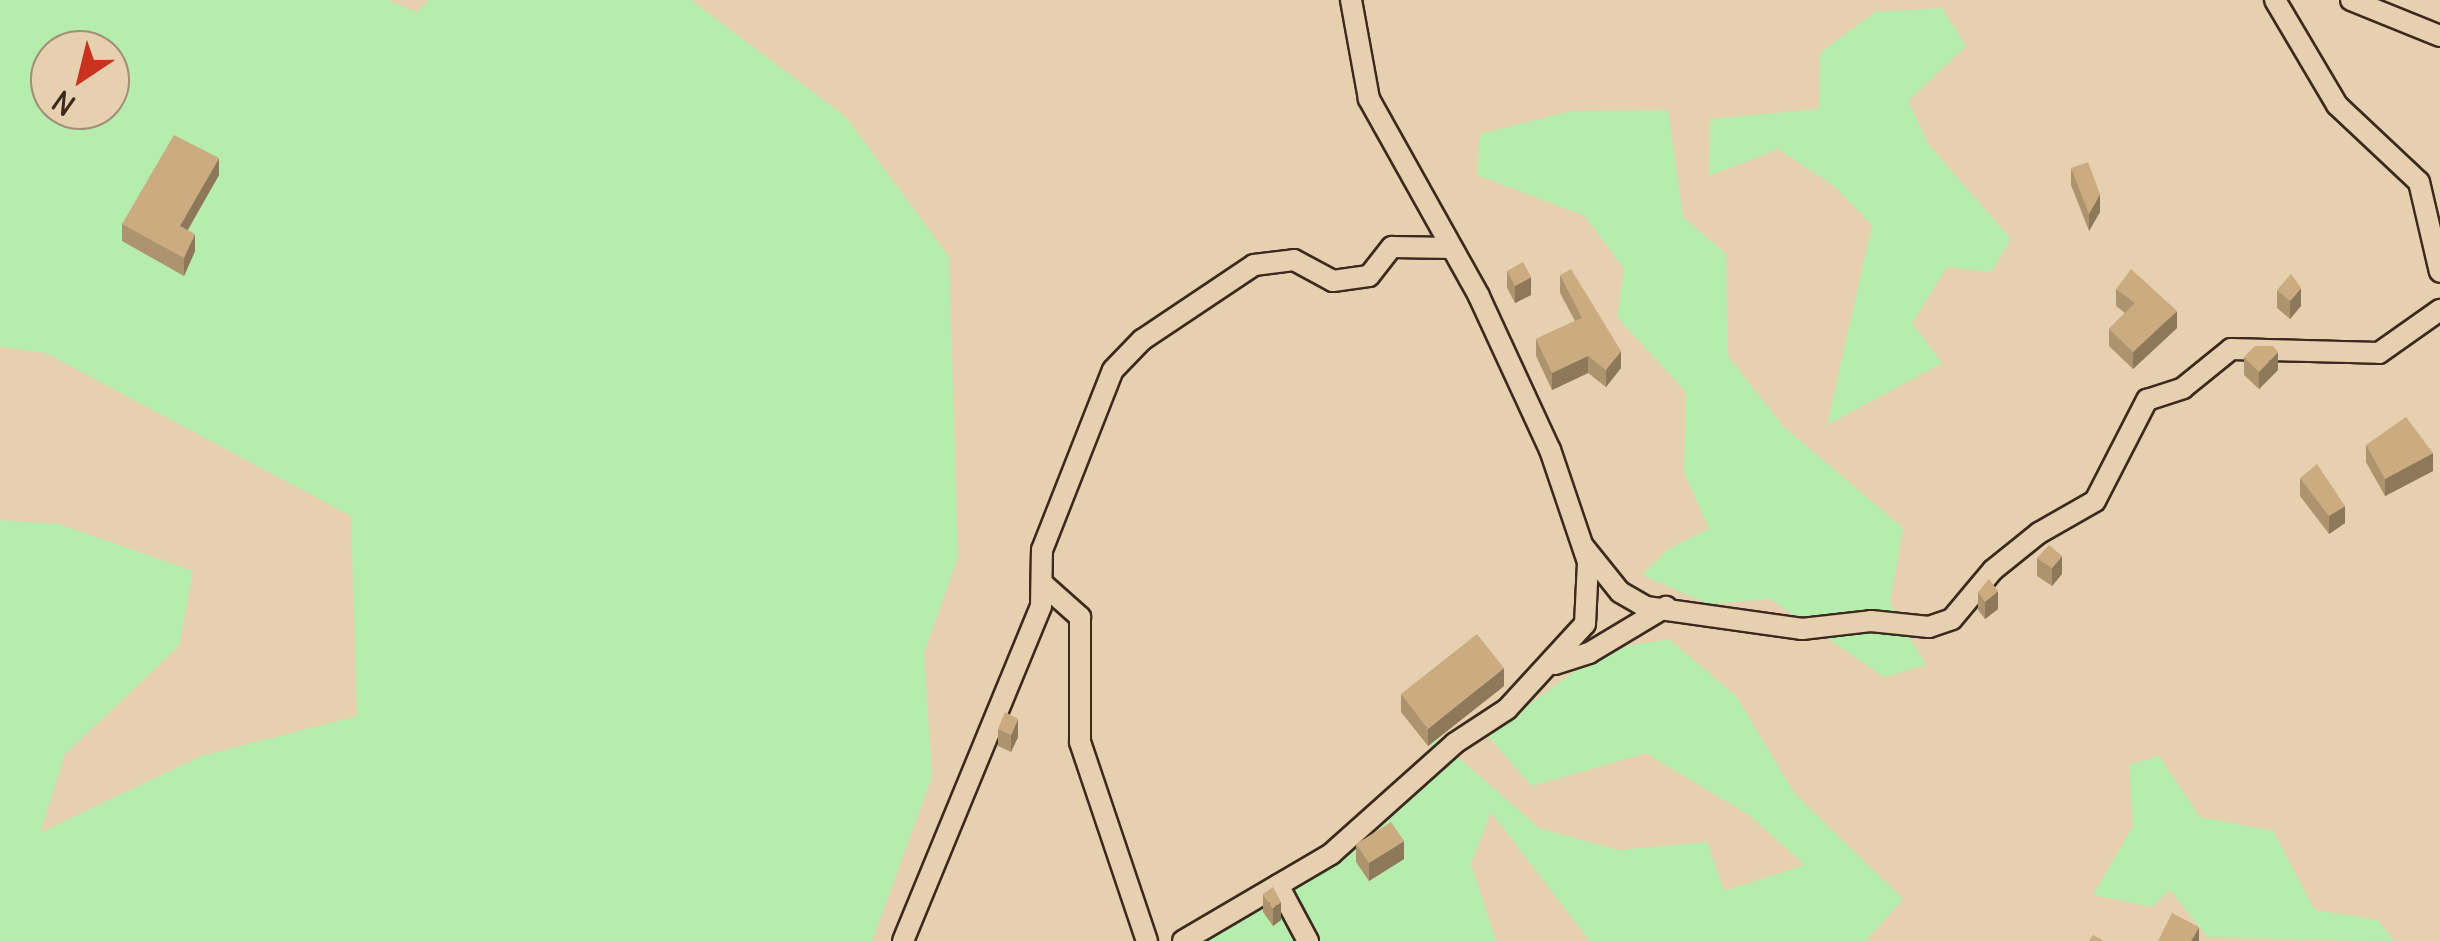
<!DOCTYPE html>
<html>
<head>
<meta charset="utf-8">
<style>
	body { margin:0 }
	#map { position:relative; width:2440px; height:941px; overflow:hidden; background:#e6d0af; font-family:Delius,sans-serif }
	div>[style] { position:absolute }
	.green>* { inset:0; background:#b6edaf }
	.roads { filter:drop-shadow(2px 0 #3b2a1e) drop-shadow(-2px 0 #3b2a1e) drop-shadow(0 2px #3b2a1e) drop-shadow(0 -2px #3b2a1e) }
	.street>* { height:20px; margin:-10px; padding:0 10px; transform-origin:10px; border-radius:10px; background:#e6d0af }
	.wall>* { inset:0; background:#ae946e }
	.shaded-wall>* { inset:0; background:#8d785a }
	.building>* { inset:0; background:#caac80 }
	span { translate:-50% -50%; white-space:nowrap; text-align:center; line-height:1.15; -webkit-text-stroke:8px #e6d0af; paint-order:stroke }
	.north { position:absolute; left:30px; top:30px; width:100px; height:100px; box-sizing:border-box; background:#e6d0af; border:2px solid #a28e75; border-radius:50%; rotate:215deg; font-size:28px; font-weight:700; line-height:40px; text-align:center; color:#3b2a1e }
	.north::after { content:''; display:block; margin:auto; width:35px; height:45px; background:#c8321e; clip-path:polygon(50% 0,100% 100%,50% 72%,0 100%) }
</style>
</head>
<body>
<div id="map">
	<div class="green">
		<i style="clip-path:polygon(evenodd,0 0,387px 0,417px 12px,429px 0,691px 0,846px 117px,949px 257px,958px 557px,924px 653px,932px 777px,872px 941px,0 941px,0 520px,59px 524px,193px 571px,179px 646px,65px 754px,40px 833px,201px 756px,357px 716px,351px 516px,46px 353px,0 347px,0 0,50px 50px,110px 50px,110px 110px,50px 110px,50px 50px)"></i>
		<i style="clip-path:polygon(1942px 8px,1966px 46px,1908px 101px,1929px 145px,2011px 239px,1991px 272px,1947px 267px,1912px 323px,1942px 363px,1827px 425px,1872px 225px,1834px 186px,1778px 149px,1709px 176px,1710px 119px,1819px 109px,1820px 53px,1875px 12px)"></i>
		<i style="clip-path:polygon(1668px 110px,1683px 217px,1726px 254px,1728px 356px,1783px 426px,1903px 528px,1890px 603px,1926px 665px,1884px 677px,1770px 599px,1708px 604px,1642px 575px,1668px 549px,1709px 529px,1684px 472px,1686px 392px,1617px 317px,1624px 269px,1585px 216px,1477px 175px,1480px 134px,1571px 111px)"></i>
		<i style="clip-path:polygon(1669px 639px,1736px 696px,1795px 794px,1903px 899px,1866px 941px,1590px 941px,1491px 812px,1471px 864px,1496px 941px,1203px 941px,1403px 807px,1435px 737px,1539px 828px,1618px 850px,1707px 842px,1724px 891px,1805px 865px,1749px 815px,1646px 753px,1532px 786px,1487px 735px,1604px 650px)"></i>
		<i style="clip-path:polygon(2159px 756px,2200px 817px,2273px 831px,2315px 910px,2378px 920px,2394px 941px,2207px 937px,2170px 890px,2152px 907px,2093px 895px,2133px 826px,2129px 765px)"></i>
	</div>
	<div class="roads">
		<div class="street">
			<i style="left:2275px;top:0;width:122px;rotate:59.4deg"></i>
			<i style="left:2337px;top:105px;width:112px;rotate:43.2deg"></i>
			<i style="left:2419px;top:182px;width:92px;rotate:76.9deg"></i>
			<i style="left:2351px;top:0;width:96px;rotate:22deg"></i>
			<i style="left:1583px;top:546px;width:59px;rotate:51.2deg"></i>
			<i style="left:1620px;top:592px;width:30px;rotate:30deg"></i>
			<i style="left:1646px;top:607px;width:158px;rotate:8deg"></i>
			<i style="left:1802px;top:629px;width:69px;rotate:-6.6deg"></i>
			<i style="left:1871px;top:621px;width:58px;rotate:5.9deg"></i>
			<i style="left:1929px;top:627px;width:24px;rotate:-19deg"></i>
			<i style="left:1952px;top:619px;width:64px;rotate:-50.1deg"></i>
			<i style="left:1993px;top:570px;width:59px;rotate:-38.8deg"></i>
			<i style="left:2039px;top:533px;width:64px;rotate:-29.7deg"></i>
			<i style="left:2095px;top:501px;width:114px;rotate:-62.8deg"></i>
			<i style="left:2147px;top:400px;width:38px;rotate:-18deg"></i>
			<i style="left:2183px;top:388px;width:62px;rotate:-39.1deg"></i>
			<i style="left:2231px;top:349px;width:148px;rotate:1.5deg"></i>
			<i style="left:2379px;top:353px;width:75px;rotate:-35.2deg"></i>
			<i style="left:1043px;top:584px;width:50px;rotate:41.7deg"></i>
			<i style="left:1080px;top:617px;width:125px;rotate:90deg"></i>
			<i style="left:1080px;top:742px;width:210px;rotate:71.4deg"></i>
			<i style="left:1555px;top:664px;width:36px;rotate:-18deg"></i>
			<i style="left:1589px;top:653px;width:90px;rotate:-30.9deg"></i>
			<i style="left:1278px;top:885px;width:64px;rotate:61.8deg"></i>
			<i style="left:903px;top:941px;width:362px;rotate:-67.6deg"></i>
			<i style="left:1041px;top:606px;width:56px;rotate:-89deg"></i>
			<i style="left:1042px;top:550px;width:193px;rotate:-68.5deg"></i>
			<i style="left:1113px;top:370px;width:42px;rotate:-46deg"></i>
			<i style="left:1142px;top:340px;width:135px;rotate:-33.8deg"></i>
			<i style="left:1254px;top:265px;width:40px;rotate:-7.1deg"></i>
			<i style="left:1294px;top:260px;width:44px;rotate:28.3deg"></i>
			<i style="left:1333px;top:281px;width:36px;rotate:-8deg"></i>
			<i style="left:1369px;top:276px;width:37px;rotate:-52deg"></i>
			<i style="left:1392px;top:247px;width:60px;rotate:1deg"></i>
			<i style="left:1183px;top:941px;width:172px;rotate:-30.4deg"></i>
			<i style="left:1331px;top:854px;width:166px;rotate:-41.8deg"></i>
			<i style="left:1455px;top:743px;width:62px;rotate:-33.2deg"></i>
			<i style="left:1507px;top:709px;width:115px;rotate:-47.5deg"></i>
			<i style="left:1585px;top:624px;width:62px;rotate:-87.2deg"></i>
			<i style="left:1588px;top:562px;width:118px;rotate:-108.7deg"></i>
			<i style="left:1550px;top:450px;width:170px;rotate:-114.8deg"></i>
			<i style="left:1479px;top:296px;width:226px;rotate:-119.2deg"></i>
			<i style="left:1369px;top:99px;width:101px;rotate:-100.3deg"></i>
		</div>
	</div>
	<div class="wall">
		<i style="clip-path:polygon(2071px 168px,2100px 212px,2089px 231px,2071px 185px)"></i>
		<i style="clip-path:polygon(219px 175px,188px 230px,195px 251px,184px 276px,122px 241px,122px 224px)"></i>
		<i style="clip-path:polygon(1507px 271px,1531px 295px,1515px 303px,1507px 288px)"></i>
		<i style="clip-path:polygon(1560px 275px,1621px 368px,1606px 387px,1588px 373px,1552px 390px,1536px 356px,1536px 339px,1575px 321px,1560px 293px)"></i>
		<i style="clip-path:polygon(2116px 289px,2177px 328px,2133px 369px,2109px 346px,2109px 329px,2125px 313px,2116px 306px)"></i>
		<i style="clip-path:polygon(2277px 290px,2301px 306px,2290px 319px,2277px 308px)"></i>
		<i style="clip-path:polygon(2244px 357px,2278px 370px,2259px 389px,2244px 375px)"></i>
		<i style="clip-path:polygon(2366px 445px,2433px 471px,2385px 496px,2366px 462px)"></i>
		<i style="clip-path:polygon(2300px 478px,2345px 523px,2329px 534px,2300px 496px)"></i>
		<i style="clip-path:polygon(2037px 558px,2062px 574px,2052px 586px,2037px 576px)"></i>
		<i style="clip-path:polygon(1978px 592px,1998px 609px,1985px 619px,1978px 610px)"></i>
		<i style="clip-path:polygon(1504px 686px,1428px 746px,1401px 712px,1401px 694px)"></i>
		<i style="clip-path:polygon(998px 729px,1018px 737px,1011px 752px,998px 746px)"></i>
		<i style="clip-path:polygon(1356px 844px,1404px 859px,1369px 881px,1356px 862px)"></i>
		<i style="clip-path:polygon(1263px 894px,1281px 920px,1273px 926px,1263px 912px)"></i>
	</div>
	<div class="shaded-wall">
		<i style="clip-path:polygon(219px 158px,219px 175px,180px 243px,180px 226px)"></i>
		<i style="clip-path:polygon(2100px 194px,2100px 212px,2089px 231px,2089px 214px)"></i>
		<i style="clip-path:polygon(195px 234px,195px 251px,184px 276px,184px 258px)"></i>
		<i style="clip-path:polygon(1531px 277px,1531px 295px,1515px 303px,1515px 286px)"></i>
		<i style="clip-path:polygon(2301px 288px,2301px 306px,2290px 319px,2290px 301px)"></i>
		<i style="clip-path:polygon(2177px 311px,2177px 328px,2133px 369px,2133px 352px)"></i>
		<i style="clip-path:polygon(1621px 351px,1621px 368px,1606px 387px,1606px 370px)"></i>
		<i style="clip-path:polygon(2278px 352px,2278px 370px,2259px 389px,2259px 372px)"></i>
		<i style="clip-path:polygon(1588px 356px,1588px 373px,1552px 390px,1552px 373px)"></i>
		<i style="clip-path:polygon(2433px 453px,2433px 471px,2385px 496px,2385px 479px)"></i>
		<i style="clip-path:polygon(2345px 506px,2345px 523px,2329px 534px,2329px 516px)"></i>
		<i style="clip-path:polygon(2062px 556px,2062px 574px,2052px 586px,2052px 568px)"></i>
		<i style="clip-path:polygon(1998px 591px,1998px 609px,1985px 619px,1985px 602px)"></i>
		<i style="clip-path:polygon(1504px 668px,1504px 686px,1428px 746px,1428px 729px)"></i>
		<i style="clip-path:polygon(1018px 719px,1018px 737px,1011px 752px,1011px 735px)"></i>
		<i style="clip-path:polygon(1404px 841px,1404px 859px,1369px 881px,1369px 863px)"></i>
		<i style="clip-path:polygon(1281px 902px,1281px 920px,1273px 926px,1273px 908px)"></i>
		<i style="clip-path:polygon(2199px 927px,2199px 941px,2191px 941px)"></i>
	</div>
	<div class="building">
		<i style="clip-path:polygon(174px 135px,219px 158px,180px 226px,195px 234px,184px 258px,122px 224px)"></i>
		<i style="clip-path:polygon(2088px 162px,2100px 194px,2089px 214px,2071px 168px)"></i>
		<i style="clip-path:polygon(1523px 262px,1531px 277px,1515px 286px,1507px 271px)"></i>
		<i style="clip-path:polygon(1571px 269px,1621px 351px,1606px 370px,1588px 356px,1552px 373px,1536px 339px,1582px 318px,1560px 275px)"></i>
		<i style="clip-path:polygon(2131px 269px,2177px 311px,2133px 352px,2109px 329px,2135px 303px,2116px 289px)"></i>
		<i style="clip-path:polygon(2291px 274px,2301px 288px,2290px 301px,2277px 290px)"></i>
		<i style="clip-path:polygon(2255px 346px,2273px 346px,2278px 352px,2259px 372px,2244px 357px)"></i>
		<i style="clip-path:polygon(2406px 417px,2433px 453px,2385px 479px,2366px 445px)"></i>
		<i style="clip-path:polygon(2317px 464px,2345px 506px,2329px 516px,2300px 478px)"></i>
		<i style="clip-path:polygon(2049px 545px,2062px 556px,2052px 568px,2037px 558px)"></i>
		<i style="clip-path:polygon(1989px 579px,1998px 591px,1985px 602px,1978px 592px)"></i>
		<i style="clip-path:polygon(1477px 634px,1504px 668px,1428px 729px,1401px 694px)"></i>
		<i style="clip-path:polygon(1005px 712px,1018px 719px,1011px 735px,998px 729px)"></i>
		<i style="clip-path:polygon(1391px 822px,1404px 841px,1369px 863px,1356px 844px)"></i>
		<i style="clip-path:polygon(1273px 887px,1281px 902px,1273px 908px,1263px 894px)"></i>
		<i style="clip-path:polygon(2172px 913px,2199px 927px,2191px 941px,2158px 941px)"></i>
		<i style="clip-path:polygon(2093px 935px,2104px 941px,2089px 941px)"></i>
	</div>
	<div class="north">N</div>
</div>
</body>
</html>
